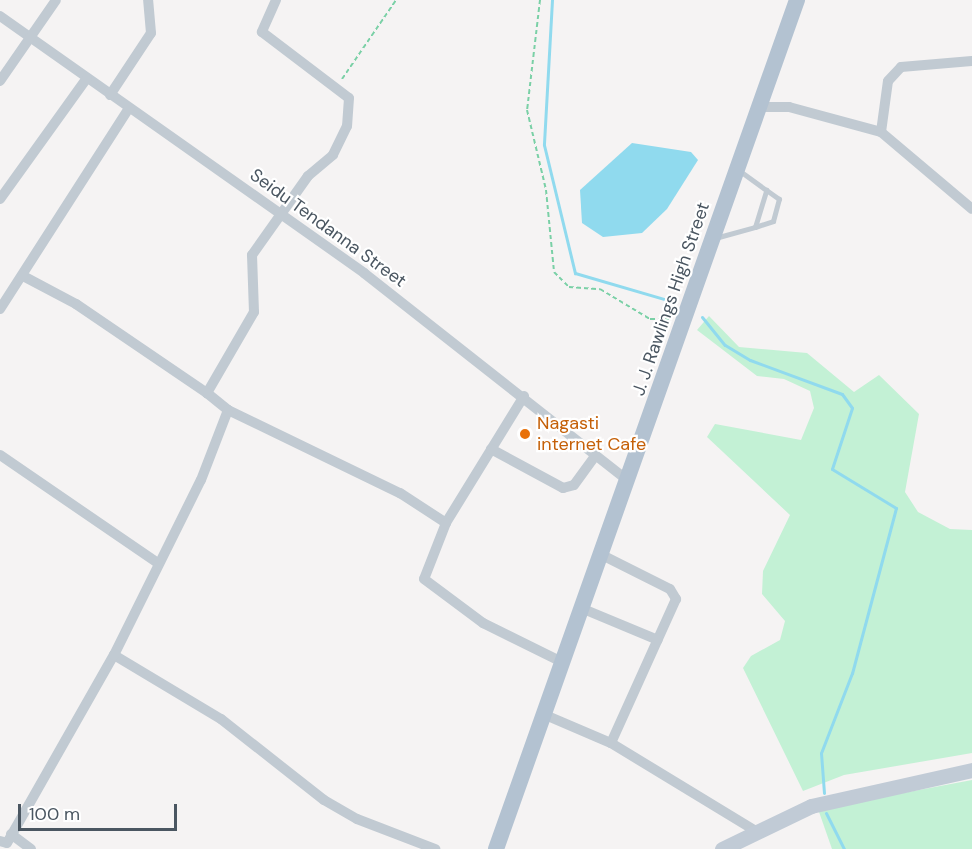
<!DOCTYPE html>
<html>
<head>
<meta charset="utf-8">
<style>
	body { margin:0 }
	#map { position:relative; width:972px; height:849px; overflow:hidden; background:#f5f3f3; font-family:"DM Sans",sans-serif }
	div>[style] { position:absolute }
	.green>* { inset:0; background:#c3f1d5 }
	.water>* { inset:0; background:#90daee }
	.stream>* { height:3px; margin:-1.5px; padding:0 1.5px; transform-origin:1.5px; border-radius:1.5px; background:#90daee }
	.path>* { height:2px; margin-top:-1px; transform-origin:0; background:repeating-linear-gradient(90deg,#7ad0a6 0 4.5px,transparent 0 7.5px) }
	.lane>* { height:5px; margin:-2.5px; padding:0 2.5px; transform-origin:2.5px; border-radius:2.5px; background:#c1cad2 }
	.street>* { height:10px; margin:-5px; padding:0 5px; transform-origin:5px; border-radius:5px; background:#c1cad2 }
	.secondary>* { height:15px; margin:-7.5px; padding:0 7.5px; transform-origin:7.5px; border-radius:7.5px; background:#c1cbd6 }
	.primary>* { height:16px; margin:-8px; padding:0 8px; transform-origin:8px; border-radius:8px; background:#b3c2d1 }
	.dots>* { width:16px; height:16px; translate:-50% -50%; box-sizing:border-box; border:3px solid #fff; border-radius:50% }
	span { translate:-50% -50%; white-space:nowrap; text-align:center; line-height:1.15; -webkit-text-stroke:4.5px #fff; paint-order:stroke }
	.street-label { font-size:18px; color:#4a5661 }
	.food-label { font-size:18px; color:#c56008 }
	.left { translate:0 -50%; text-align:left }
	.scale { position:absolute; left:18px; top:804px; width:159px; height:27px; box-sizing:border-box; border:3px solid #4a5661; border-top:0; padding-left:8px; font-size:18px; line-height:21px; white-space:nowrap; color:#4a5661; -webkit-text-stroke:4px #fff; paint-order:stroke }
</style>
</head>
<body>
<div id="map">
	<div class="green">
		<i style="clip-path:polygon(709px 316px,739px 347px,807px 353px,854px 392px,879px 375px,919px 414px,905px 492px,918px 512px,950px 529px,972px 530px,972px 753px,844px 775px,803px 791px,743px 668px,751px 656px,780px 640px,785px 621px,762px 594px,763px 571px,790px 515px,707px 437px,715px 424px,801px 440px,814px 408px,810px 391px,784px 379px,757px 376px,697px 330px)"></i>
		<i style="clip-path:polygon(972px 780px,972px 849px,832px 849px,818px 809px)"></i>
	</div>
	<div class="water">
		<i style="clip-path:polygon(632px 143px,691px 152px,698px 160px,667px 209px,642px 233px,603px 237px,582px 223px,580px 190px)"></i>
	</div>
	<div class="stream">
		<i style="left:552px;top:0;width:145px;rotate:93.2deg"></i>
		<i style="left:544px;top:145px;width:132px;rotate:76.4deg"></i>
		<i style="left:575px;top:273px;width:103px;rotate:16.3deg"></i>
		<i style="left:702px;top:317px;width:36px;rotate:51deg"></i>
		<i style="left:725px;top:345px;width:29px;rotate:31deg"></i>
		<i style="left:750px;top:360px;width:98px;rotate:20.3deg"></i>
		<i style="left:842px;top:394px;width:17px;rotate:54deg"></i>
		<i style="left:852px;top:408px;width:64px;rotate:108.2deg"></i>
		<i style="left:832px;top:469px;width:75px;rotate:31.4deg"></i>
		<i style="left:896px;top:508px;width:171px;rotate:104.9deg"></i>
		<i style="left:852px;top:673px;width:86px;rotate:111.2deg"></i>
		<i style="left:821px;top:753px;width:40px;rotate:85.7deg"></i>
		<i style="left:826px;top:813px;width:40px;rotate:63.4deg"></i>
	</div>
	<div class="path">
		<i style="left:540px;top:0;width:111px;rotate:96.7deg"></i>
		<i style="left:527px;top:110px;width:82px;rotate:76.6deg"></i>
		<i style="left:546px;top:190px;width:82px;rotate:84.4deg"></i>
		<i style="left:554px;top:272px;width:21px;rotate:45deg"></i>
		<i style="left:569px;top:287px;width:31px;rotate:4deg"></i>
		<i style="left:600px;top:289px;width:58px;rotate:31deg"></i>
		<i style="left:650px;top:319px;width:19px"></i>
		<i style="left:342px;top:79px;width:96px;rotate:-55.6deg"></i>
	</div>
	<div class="lane">
		<i style="left:755px;top:227px;width:19px;rotate:-18deg"></i>
		<i style="left:773px;top:221px;width:23px;rotate:-75deg"></i>
		<i style="left:779px;top:199px;width:16px;rotate:-145deg"></i>
		<i style="left:715px;top:238px;width:41px;rotate:-15.4deg"></i>
		<i style="left:755px;top:227px;width:39px;rotate:-73deg"></i>
		<i style="left:766px;top:190px;width:34px;rotate:-144deg"></i>
	</div>
	<div class="street">
		<i style="left:276px;top:0;width:35px;rotate:114deg"></i>
		<i style="left:262px;top:32px;width:109px;rotate:37.2deg"></i>
		<i style="left:349px;top:98px;width:28px;rotate:94deg"></i>
		<i style="left:347px;top:126px;width:32px;rotate:116deg"></i>
		<i style="left:333px;top:155px;width:33px;rotate:140deg"></i>
		<i style="left:308px;top:176px;width:97px;rotate:125.3deg"></i>
		<i style="left:252px;top:255px;width:57px;rotate:88deg"></i>
		<i style="left:254px;top:312px;width:94px;rotate:120.1deg"></i>
		<i style="left:207px;top:393px;width:27px;rotate:39deg"></i>
		<i style="left:228px;top:410px;width:191px;rotate:25.8deg"></i>
		<i style="left:400px;top:493px;width:55px;rotate:33.1deg"></i>
		<i style="left:0;top:16px;width:446px;rotate:35.2deg"></i>
		<i style="left:364px;top:273px;width:333px;rotate:38.2deg"></i>
		<i style="left:0;top:81px;width:98px;rotate:-55.3deg"></i>
		<i style="left:110px;top:95px;width:74px;rotate:-56.5deg"></i>
		<i style="left:151px;top:33px;width:33px;rotate:-95deg"></i>
		<i style="left:758px;top:107px;width:31px"></i>
		<i style="left:789px;top:107px;width:95px;rotate:15.2deg"></i>
		<i style="left:881px;top:132px;width:51px;rotate:-82.2deg"></i>
		<i style="left:888px;top:81px;width:19px;rotate:-47deg"></i>
		<i style="left:901px;top:67px;width:71px;rotate:-4.8deg"></i>
		<i style="left:881px;top:132px;width:119px;rotate:40.2deg"></i>
		<i style="left:0;top:199px;width:149px;rotate:-54.3deg"></i>
		<i style="left:25px;top:277px;width:58px;rotate:27.9deg"></i>
		<i style="left:76px;top:304px;width:158px;rotate:34.2deg"></i>
		<i style="left:0;top:309px;width:239px;rotate:-57.3deg"></i>
		<i style="left:524px;top:396px;width:149px;rotate:121.6deg"></i>
		<i style="left:446px;top:523px;width:60px;rotate:111.4deg"></i>
		<i style="left:424px;top:579px;width:74px;rotate:36.7deg"></i>
		<i style="left:483px;top:623px;width:88px;rotate:26.3deg"></i>
		<i style="left:491px;top:449px;width:82px;rotate:28.4deg"></i>
		<i style="left:563px;top:488px;width:11px;rotate:-15deg"></i>
		<i style="left:574px;top:485px;width:37px;rotate:-54deg"></i>
		<i style="left:0;top:455px;width:191px;rotate:34.4deg"></i>
		<i style="left:600px;top:554px;width:78px;rotate:26.6deg"></i>
		<i style="left:670px;top:589px;width:12px;rotate:59deg"></i>
		<i style="left:676px;top:599px;width:158px;rotate:114.3deg"></i>
		<i style="left:581px;top:608px;width:83px;rotate:22.6deg"></i>
		<i style="left:114px;top:655px;width:125px;rotate:30.9deg"></i>
		<i style="left:221px;top:719px;width:131px;rotate:38.2deg"></i>
		<i style="left:324px;top:800px;width:38px;rotate:30deg"></i>
		<i style="left:357px;top:819px;width:84px;rotate:21deg"></i>
		<i style="left:543px;top:714px;width:74px;rotate:23.1deg"></i>
		<i style="left:611px;top:743px;width:167px;rotate:31.3deg"></i>
		<i style="left:11px;top:834px;width:25px;rotate:37deg"></i>
		<i style="left:0;top:841px;width:7px;rotate:16deg"></i>
		<i style="left:7px;top:843px;width:216px;rotate:-60.4deg"></i>
		<i style="left:114px;top:655px;width:195px;rotate:-63.6deg"></i>
		<i style="left:201px;top:480px;width:75px;rotate:-68.9deg"></i>
	</div>
	<div class="secondary">
		<i style="left:722px;top:849px;width:99px;rotate:-25.8deg"></i>
		<i style="left:811px;top:806px;width:165px;rotate:-12.6deg"></i>
	</div>
	<div class="primary">
		<i style="left:496px;top:849px;width:901px;rotate:-70.48deg"></i>
	</div>
	<div class="dots">
		<i style="left:525px;top:434px;background:#e8710a"></i>
	</div>
	<div class="street-label">
		<span style="left:328px;top:228px;rotate:36deg">Seidu Tendanna Street</span>
		<span style="left:671px;top:299px;rotate:-71deg">J. J. Rawlings High Street</span>
	</div>
	<div class="food-label">
		<span class="left" style="left:537px;top:434px">Nagasti<br>internet Cafe</span>
	</div>
	<div class="scale">100 m</div>
</div>
</body>
</html>
